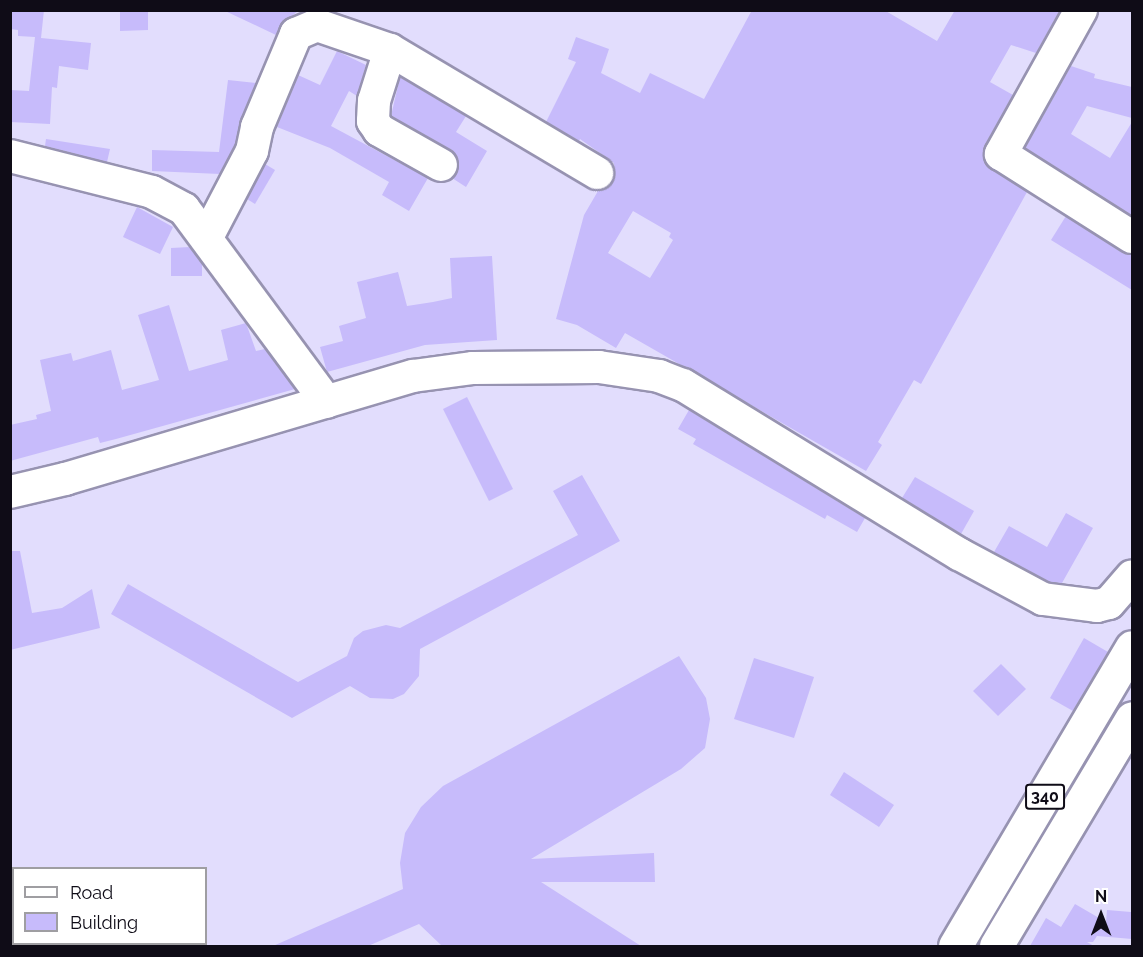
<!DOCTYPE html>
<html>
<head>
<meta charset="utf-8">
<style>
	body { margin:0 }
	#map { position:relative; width:1143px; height:957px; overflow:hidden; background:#e2ddfd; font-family:Raleway,sans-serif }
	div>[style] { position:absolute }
	.building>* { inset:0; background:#c7bbfb }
	.roads { filter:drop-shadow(2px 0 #9793b1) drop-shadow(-2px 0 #9793b1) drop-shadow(0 2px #9793b1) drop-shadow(0 -2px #9793b1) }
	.minor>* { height:32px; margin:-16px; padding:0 16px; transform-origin:16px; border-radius:16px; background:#fff }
	.major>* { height:33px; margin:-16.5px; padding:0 16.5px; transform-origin:16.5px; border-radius:16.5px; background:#fff }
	span { translate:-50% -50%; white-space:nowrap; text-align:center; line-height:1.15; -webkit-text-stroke:5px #fff; paint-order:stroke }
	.shield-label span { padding:2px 4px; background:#fff; border:2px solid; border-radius:4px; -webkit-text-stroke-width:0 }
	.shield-label { font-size:16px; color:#0f0c17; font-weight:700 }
	.frame { position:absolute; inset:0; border:12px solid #0f0c17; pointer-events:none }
	.legend { position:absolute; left:12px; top:867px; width:195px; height:78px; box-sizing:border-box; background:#fff; border:2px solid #9f9ea2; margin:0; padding:8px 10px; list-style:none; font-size:18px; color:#0f0c17 }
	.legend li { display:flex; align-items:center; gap:12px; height:30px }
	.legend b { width:30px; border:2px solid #9f9ea2 }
	.north { position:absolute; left:1071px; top:885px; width:60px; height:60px; -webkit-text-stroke:4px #fff; paint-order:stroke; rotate:0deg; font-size:16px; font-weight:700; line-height:24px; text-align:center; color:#0f0c17 }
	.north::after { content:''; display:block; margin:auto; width:21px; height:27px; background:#0f0c17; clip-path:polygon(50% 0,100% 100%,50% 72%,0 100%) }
</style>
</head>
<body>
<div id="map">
	<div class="building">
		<i style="clip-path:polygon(10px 10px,44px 10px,41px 38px,91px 43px,88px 70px,59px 66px,57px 88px,52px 87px,50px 124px,10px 122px,10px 90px,29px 91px,35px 37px,18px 36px,18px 30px,10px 29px)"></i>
		<i style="clip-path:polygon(120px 10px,148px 10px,148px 30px,120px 31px)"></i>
		<i style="clip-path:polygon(223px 10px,299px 10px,280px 26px,276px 35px)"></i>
		<i style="clip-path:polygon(evenodd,752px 10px,884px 10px,937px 41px,955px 10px,1060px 10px,1036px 53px,1011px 45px,990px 82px,1013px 95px,985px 145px,985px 162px,1027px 192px,921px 384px,914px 380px,878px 442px,882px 445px,866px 471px,625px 333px,616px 348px,577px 325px,556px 319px,584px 215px,598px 191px,612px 183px,615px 174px,614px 163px,580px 139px,579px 141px,546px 122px,576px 62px,568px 59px,576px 37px,609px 49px,601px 73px,640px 93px,650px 73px,704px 99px,752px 10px,633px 211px,671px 233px,669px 237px,673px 240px,650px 278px,608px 253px,633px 211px)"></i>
		<i style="clip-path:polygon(337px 51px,366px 65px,357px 96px,349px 91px,331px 126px,428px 178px,409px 211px,382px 195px,389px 182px,330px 148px,277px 127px,298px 75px,320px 85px)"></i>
		<i style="clip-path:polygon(1071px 66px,1095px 74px,1094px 78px,1132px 87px,1132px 118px,1087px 106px,1071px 134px,1110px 158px,1132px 122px,1132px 216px,1025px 148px)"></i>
		<i style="clip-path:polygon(400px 77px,466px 116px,456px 132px,487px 151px,466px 187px,452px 178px,459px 164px,450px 150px,391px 116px)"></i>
		<i style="clip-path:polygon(228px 80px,256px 83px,235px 145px,220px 174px,152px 171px,152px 150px,219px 152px)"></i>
		<i style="clip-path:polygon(46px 139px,110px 149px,107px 162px,45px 146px)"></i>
		<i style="clip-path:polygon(265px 164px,275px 170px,255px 204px,247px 199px)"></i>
		<i style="clip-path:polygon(137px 207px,173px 227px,160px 254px,123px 237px)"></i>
		<i style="clip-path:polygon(1066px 216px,1132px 255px,1132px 290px,1051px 240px)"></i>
		<i style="clip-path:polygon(190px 247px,202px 264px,202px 276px,171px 276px,171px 248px)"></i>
		<i style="clip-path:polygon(492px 256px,497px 340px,425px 345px,327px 372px,320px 347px,343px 341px,339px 326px,366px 318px,357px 282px,398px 272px,407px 306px,433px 302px,452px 298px,450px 258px)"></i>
		<i style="clip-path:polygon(169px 305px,189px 371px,228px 360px,221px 330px,246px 323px,256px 351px,265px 349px,295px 389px,116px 439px,100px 443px,98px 437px,10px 461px,10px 425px,37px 419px,36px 415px,51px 411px,40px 360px,71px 353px,73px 361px,111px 350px,122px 390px,159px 380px,138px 315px)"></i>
		<i style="clip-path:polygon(467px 397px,513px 489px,489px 501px,443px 409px)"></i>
		<i style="clip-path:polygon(689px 410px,865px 518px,857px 532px,827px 515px,825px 519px,693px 444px,696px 439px,678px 429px)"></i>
		<i style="clip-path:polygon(582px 475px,620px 541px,420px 649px,419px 676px,404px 694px,393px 699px,370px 698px,350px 686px,292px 718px,111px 614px,128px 584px,298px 682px,347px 656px,354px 638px,363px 631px,386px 625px,400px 628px,578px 535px,553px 491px)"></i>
		<i style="clip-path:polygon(915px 477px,974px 511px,961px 534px,902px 498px)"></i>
		<i style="clip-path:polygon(1066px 513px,1093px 528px,1062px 583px,1049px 582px,994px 552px,1009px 526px,1047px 547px)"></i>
		<i style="clip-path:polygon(10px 551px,20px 551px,32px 613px,62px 608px,92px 589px,100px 628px,10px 650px)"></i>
		<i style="clip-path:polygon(1084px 638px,1108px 652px,1073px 711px,1050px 698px)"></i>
		<i style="clip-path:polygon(679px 656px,706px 698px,710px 719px,705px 748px,681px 769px,531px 859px,654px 853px,655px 882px,541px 882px,641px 946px,442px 946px,419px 924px,368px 946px,273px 946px,403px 889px,400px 863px,405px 833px,421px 807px,443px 786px)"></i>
		<i style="clip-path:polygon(754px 658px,814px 677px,794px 738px,734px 719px)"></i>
		<i style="clip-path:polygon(1001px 664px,1026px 689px,998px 716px,973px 691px)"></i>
		<i style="clip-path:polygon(844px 772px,894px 805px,879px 827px,830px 795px)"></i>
		<i style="clip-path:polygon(1075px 904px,1106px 922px,1107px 910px,1131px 912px,1132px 939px,1097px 936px,1093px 942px,1087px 942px,1094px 946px,1030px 946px,1046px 918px,1061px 927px)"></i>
	</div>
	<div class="roads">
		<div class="minor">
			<i style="left:1081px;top:10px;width:165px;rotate:119.1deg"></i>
			<i style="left:1001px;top:154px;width:155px;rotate:32.4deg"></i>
			<i style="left:390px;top:50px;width:53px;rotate:107.4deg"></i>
			<i style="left:374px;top:101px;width:20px;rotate:93deg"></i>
			<i style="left:373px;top:121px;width:11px;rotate:56deg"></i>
			<i style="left:379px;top:130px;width:71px;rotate:29.4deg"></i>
			<i style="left:10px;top:156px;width:146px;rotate:14.2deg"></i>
			<i style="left:152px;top:192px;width:36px;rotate:28deg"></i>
			<i style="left:184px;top:209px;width:240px;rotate:53.5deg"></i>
			<i style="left:207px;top:237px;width:97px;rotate:-62.4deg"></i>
			<i style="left:252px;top:151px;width:25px;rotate:-78deg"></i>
			<i style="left:257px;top:127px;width:101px;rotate:-67.2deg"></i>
			<i style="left:296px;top:34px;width:23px;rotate:-23deg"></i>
			<i style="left:317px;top:25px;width:77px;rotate:18.9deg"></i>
			<i style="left:390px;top:50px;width:241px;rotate:30.7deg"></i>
			<i style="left:10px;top:492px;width:57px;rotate:-13.3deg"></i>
			<i style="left:65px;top:479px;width:363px;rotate:-16.5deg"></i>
			<i style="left:413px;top:376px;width:61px;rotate:-7.6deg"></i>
			<i style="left:473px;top:368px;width:126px;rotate:-0.5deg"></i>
			<i style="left:599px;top:367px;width:61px;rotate:8.5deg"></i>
			<i style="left:659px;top:376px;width:26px;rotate:21deg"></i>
			<i style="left:683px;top:385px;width:324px;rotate:31.5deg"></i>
			<i style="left:959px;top:554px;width:95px;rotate:28.2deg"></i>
			<i style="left:1043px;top:599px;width:54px;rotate:7.4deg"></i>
			<i style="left:1097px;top:606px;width:12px;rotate:-14deg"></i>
			<i style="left:1109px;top:603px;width:35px;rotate:-49deg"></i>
		</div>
		<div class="major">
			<i style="left:955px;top:946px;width:347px;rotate:-59.4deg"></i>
			<i style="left:996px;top:946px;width:265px;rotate:-59.2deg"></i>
		</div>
	</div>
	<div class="shield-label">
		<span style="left:1045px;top:797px">340</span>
	</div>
	<div class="frame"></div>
	<ul class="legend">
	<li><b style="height:8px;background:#fff"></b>Road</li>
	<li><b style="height:16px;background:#c7bbfb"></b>Building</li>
	</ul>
	<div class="north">N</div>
</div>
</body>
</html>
